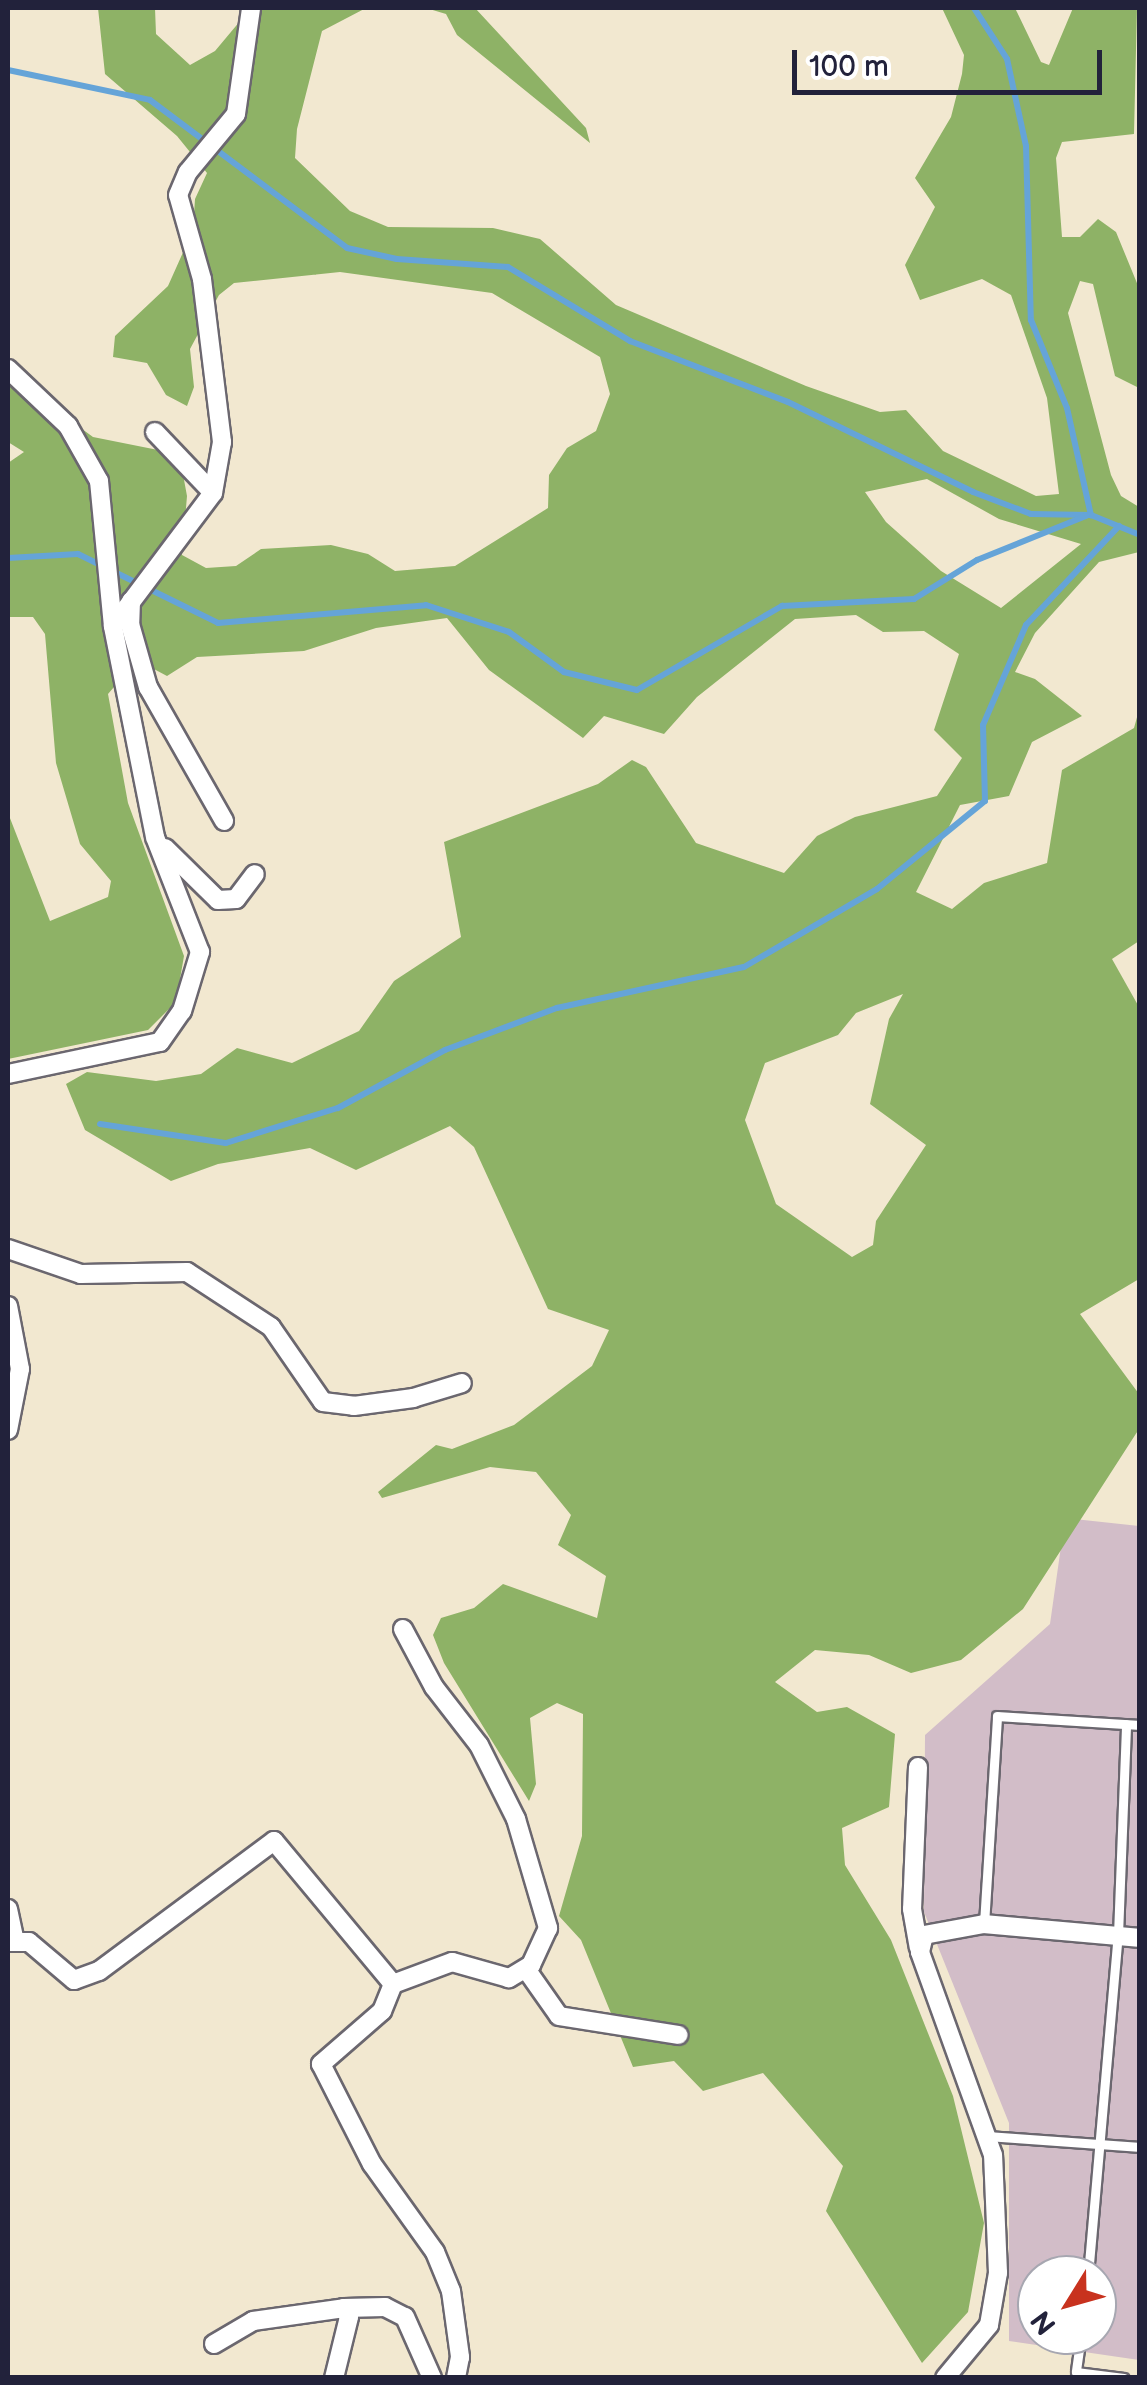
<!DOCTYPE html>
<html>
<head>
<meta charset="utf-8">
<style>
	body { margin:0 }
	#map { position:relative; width:1147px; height:2385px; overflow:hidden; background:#f2e8d0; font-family:"Balsamiq Sans",sans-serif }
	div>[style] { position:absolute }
	.industrial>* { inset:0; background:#d2bdc8 }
	.forest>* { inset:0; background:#8eb266 }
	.stream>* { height:6px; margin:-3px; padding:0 3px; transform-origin:3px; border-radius:3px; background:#65a4d8 }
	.roads { filter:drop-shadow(2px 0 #6b676f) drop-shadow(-2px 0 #6b676f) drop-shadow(0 2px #6b676f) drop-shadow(0 -2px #6b676f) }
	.lane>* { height:9px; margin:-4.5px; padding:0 4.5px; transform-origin:4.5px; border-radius:4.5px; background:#fff }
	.street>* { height:18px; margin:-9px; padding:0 9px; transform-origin:9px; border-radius:9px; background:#fff }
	span { translate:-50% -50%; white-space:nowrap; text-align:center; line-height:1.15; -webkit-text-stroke:8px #fff; paint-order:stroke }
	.frame { position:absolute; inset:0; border:10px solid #22223b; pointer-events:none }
	.north { position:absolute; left:1017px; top:2255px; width:100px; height:100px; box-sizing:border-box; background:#fff; border:2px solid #a7a7b1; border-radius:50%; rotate:233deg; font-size:28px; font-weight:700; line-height:40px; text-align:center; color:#22223b }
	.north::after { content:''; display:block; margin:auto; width:35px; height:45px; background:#c8321e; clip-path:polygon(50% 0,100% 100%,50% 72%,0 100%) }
	.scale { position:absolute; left:792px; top:50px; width:310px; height:45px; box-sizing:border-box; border:5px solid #22223b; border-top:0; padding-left:12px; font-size:30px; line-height:35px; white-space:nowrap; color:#22223b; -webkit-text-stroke:8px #fff; paint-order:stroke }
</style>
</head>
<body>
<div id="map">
	<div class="industrial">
		<i style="clip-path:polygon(evenodd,1065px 1518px,1139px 1526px,1139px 2360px,1009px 2341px,1009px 2123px,924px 1912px,925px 1735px,1050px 1624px,1065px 1518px,1037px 2275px,1097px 2275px,1097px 2335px,1037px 2335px,1037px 2275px)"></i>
	</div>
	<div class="forest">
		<i style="clip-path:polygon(evenodd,98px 8px,155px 8px,156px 34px,190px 65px,215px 51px,251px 8px,366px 8px,322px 31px,297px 129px,295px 158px,350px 211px,388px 227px,493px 228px,540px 239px,616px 305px,806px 386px,880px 412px,906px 410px,943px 451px,1036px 496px,1059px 494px,1047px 398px,1011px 295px,982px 279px,920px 300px,905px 265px,935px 207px,915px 178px,951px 117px,962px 74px,964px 55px,942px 8px,1015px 8px,1041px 62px,1049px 65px,1073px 8px,1137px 8px,1134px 134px,1062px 142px,1056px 158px,1062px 237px,1080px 237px,1098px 219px,1116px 232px,1139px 288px,1139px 388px,1115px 376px,1093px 284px,1080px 281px,1068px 313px,1111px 475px,1121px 496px,1139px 507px,1139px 552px,1099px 562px,1035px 633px,1015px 672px,1035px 679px,1082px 716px,1032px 742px,1009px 796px,960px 805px,916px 892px,952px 909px,984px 883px,1047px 863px,1062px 770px,1134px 728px,1139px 710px,1139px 941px,1112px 959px,1139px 1007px,1139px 1279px,1080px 1314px,1139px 1394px,1139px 1429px,1023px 1609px,961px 1660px,911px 1673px,869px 1655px,815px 1650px,775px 1682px,817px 1712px,847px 1707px,895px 1734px,889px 1807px,842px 1828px,845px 1865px,891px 1940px,953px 2096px,984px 2223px,968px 2312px,922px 2363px,826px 2211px,843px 2166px,763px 2073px,703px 2091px,674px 2061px,633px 2067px,581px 1940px,559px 1916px,582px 1836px,583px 1714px,557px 1703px,530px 1718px,536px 1784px,529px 1801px,444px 1663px,433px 1635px,441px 1618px,474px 1608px,503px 1584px,597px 1618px,606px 1576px,558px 1545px,571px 1515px,536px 1472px,490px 1467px,382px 1498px,378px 1492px,436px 1445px,452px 1449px,514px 1425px,592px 1366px,609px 1330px,548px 1309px,474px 1147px,450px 1126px,356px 1170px,310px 1148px,218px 1164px,171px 1181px,85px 1130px,66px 1084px,87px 1072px,156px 1081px,201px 1074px,237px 1048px,292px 1063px,359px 1031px,394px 981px,461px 937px,444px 842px,598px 784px,632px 760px,646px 767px,696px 843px,784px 873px,817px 836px,855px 817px,937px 796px,962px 758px,934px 730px,959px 654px,924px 631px,883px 632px,856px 615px,795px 619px,697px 697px,664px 734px,604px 716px,583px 738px,489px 670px,447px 618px,376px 628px,304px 651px,197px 657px,167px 676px,137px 660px,108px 694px,128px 803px,184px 956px,176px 1002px,148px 1030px,8px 1059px,8px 813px,50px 921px,108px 897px,111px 881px,80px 844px,56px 763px,45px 634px,33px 617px,8px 617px,8px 463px,24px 452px,8px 442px,8px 375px,93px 437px,168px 452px,182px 469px,187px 496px,182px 555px,206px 568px,236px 566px,261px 549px,331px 545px,368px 554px,395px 571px,455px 566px,548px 508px,549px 475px,567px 448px,596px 431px,610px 394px,600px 357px,492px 293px,340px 272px,234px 283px,219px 295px,190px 349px,194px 387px,187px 406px,166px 395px,147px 363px,113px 357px,115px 336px,168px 286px,193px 230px,195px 199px,207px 173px,177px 136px,105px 74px,98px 8px,927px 479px,999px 519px,1081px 544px,1001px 608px,941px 571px,886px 522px,865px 492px,927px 479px,98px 8px,903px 994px,889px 1019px,870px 1104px,926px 1145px,876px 1221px,873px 1245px,852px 1257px,776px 1204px,745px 1120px,765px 1063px,838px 1035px,856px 1013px,903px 994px)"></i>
		<i style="clip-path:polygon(426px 8px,475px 8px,586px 128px,590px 143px,457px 35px,446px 14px)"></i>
	</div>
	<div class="stream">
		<i style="left:974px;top:8px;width:61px;rotate:57.1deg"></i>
		<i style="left:1007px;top:59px;width:89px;rotate:77.7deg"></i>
		<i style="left:1026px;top:146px;width:174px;rotate:88.4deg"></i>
		<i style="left:1031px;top:320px;width:95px;rotate:67.8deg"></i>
		<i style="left:1067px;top:408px;width:110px;rotate:77.4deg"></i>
		<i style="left:1091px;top:515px;width:53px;rotate:22.2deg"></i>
		<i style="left:8px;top:70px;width:145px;rotate:11.9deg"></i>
		<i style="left:150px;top:100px;width:246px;rotate:36.9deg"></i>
		<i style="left:347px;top:248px;width:51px;rotate:12.4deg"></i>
		<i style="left:397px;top:259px;width:111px;rotate:4.1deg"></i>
		<i style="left:508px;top:267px;width:143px;rotate:31.2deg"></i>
		<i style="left:630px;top:341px;width:169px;rotate:21.1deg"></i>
		<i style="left:788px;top:402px;width:206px;rotate:25.9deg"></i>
		<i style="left:973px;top:492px;width:62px;rotate:20.8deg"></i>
		<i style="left:1031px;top:514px;width:60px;rotate:1deg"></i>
		<i style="left:8px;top:558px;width:70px;rotate:-3.3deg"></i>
		<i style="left:78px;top:554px;width:156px;rotate:26.2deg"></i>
		<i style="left:218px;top:623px;width:209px;rotate:-4.9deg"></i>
		<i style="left:426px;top:605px;width:87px;rotate:18deg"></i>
		<i style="left:509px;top:632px;width:68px;rotate:36deg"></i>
		<i style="left:564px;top:672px;width:75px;rotate:13.9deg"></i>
		<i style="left:637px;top:690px;width:168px;rotate:-30.1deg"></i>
		<i style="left:782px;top:606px;width:132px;rotate:-3deg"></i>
		<i style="left:914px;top:599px;width:74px;rotate:-31.8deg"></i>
		<i style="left:977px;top:560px;width:118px;rotate:-22deg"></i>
		<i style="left:100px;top:1124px;width:127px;rotate:8.6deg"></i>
		<i style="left:226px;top:1143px;width:117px;rotate:-17.4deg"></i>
		<i style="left:338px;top:1108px;width:122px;rotate:-28.5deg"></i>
		<i style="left:445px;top:1050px;width:120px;rotate:-20.6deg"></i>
		<i style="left:557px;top:1008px;width:191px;rotate:-12.4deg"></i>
		<i style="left:744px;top:967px;width:154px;rotate:-30.4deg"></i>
		<i style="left:877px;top:889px;width:139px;rotate:-39.2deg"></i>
		<i style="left:985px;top:801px;width:76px;rotate:-91.5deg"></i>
		<i style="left:983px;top:725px;width:109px;rotate:-66.7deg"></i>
		<i style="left:1026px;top:625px;width:136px;rotate:-46.8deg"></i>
	</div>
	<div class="roads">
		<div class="lane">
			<i style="left:984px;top:1924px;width:208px;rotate:-86.4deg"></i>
			<i style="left:997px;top:1716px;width:143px;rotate:3.6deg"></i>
			<i style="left:988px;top:2136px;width:152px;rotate:4.1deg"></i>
			<i style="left:1088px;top:2275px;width:341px;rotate:-85deg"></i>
			<i style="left:1118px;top:1935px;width:211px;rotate:-87.8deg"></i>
			<i style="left:1081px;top:2335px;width:37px;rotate:98deg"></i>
			<i style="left:1076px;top:2372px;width:48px;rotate:7.1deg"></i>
		</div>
		<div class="street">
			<i style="left:8px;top:369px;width:83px;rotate:43.5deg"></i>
			<i style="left:68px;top:426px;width:63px;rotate:60.6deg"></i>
			<i style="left:99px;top:481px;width:146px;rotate:84.5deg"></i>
			<i style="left:155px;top:432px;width:84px;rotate:46.4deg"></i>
			<i style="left:131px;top:601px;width:23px;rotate:92deg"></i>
			<i style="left:130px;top:624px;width:66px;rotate:74.1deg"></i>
			<i style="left:148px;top:687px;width:154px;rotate:60.4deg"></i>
			<i style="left:165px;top:848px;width:74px;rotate:44.5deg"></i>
			<i style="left:218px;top:900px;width:18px;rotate:-3deg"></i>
			<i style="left:236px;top:899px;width:31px;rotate:-53deg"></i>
			<i style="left:8px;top:1074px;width:155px;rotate:-11.9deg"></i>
			<i style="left:160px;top:1042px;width:38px;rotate:-55deg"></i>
			<i style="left:182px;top:1011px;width:62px;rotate:-73deg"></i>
			<i style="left:200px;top:952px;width:123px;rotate:-111.4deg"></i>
			<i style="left:155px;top:837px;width:215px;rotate:-101.3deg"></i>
			<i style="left:113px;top:626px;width:166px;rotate:-53.1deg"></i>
			<i style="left:213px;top:493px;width:52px;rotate:-80deg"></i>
			<i style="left:222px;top:442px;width:164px;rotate:-97deg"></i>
			<i style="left:202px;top:279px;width:87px;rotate:-105.9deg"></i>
			<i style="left:178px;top:195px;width:25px;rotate:-67deg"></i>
			<i style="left:188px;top:172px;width:75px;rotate:-50.4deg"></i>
			<i style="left:236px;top:114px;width:107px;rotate:-81.9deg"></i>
			<i style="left:8px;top:1249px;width:77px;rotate:18.9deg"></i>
			<i style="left:81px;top:1274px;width:106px;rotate:-1.1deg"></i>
			<i style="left:187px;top:1272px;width:100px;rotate:33.2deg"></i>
			<i style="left:271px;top:1327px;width:91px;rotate:55.3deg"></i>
			<i style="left:323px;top:1402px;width:31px;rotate:7deg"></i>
			<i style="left:354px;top:1406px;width:60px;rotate:-7.7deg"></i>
			<i style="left:413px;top:1398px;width:51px;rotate:-17deg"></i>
			<i style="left:8px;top:1306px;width:64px;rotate:79.2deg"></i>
			<i style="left:20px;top:1369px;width:62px;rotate:101.1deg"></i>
			<i style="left:403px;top:1629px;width:66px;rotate:61.9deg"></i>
			<i style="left:434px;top:1687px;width:73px;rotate:52.2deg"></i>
			<i style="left:479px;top:1745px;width:83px;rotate:63.4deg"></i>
			<i style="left:516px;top:1819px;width:114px;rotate:73.6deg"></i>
			<i style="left:548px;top:1928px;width:41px;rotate:114.7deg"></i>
			<i style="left:531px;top:1965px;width:26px;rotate:149deg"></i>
			<i style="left:509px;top:1978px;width:59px;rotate:-164.3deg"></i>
			<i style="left:452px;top:1962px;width:63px;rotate:159.6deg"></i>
			<i style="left:393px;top:1984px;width:29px;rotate:112deg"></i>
			<i style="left:382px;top:2011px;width:81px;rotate:139deg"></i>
			<i style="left:321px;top:2064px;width:112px;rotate:63deg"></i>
			<i style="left:372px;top:2164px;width:108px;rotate:54.4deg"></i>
			<i style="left:435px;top:2252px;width:42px;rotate:67.7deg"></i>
			<i style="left:451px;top:2291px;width:67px;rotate:82.2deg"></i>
			<i style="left:460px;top:2357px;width:21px;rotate:101deg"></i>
			<i style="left:918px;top:1767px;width:142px;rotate:92.4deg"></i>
			<i style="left:912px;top:1909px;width:39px;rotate:80deg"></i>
			<i style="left:8px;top:1909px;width:30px;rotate:78deg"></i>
			<i style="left:8px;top:1942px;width:21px"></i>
			<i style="left:29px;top:1942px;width:59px;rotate:40.2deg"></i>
			<i style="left:74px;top:1980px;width:27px;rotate:-20deg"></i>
			<i style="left:99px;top:1971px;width:218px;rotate:-36.6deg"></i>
			<i style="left:274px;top:1841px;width:186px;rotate:50.2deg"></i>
			<i style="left:526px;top:1969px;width:57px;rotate:54.9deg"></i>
			<i style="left:559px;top:2016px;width:121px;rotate:9deg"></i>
			<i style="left:344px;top:2308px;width:41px;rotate:-1.4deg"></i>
			<i style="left:385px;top:2307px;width:22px;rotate:27deg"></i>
			<i style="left:405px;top:2317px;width:67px;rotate:66.1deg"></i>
			<i style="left:214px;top:2344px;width:45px;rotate:-30.5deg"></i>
			<i style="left:253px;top:2321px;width:92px;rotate:-8.1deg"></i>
			<i style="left:344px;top:2308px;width:10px;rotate:61deg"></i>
			<i style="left:349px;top:2317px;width:63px;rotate:103.8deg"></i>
			<i style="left:945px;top:2378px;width:69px;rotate:-50.3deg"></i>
			<i style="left:989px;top:2325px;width:53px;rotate:-80.2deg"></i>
			<i style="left:998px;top:2273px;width:118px;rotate:-92.4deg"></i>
			<i style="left:993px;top:2155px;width:216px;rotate:-109.8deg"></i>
			<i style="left:920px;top:1952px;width:17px;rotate:-77deg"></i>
			<i style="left:924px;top:1935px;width:61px;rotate:-10.4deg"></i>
			<i style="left:984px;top:1924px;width:157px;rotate:5.1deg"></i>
		</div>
	</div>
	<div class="frame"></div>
	<div class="north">N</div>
	<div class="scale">100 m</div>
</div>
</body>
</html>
